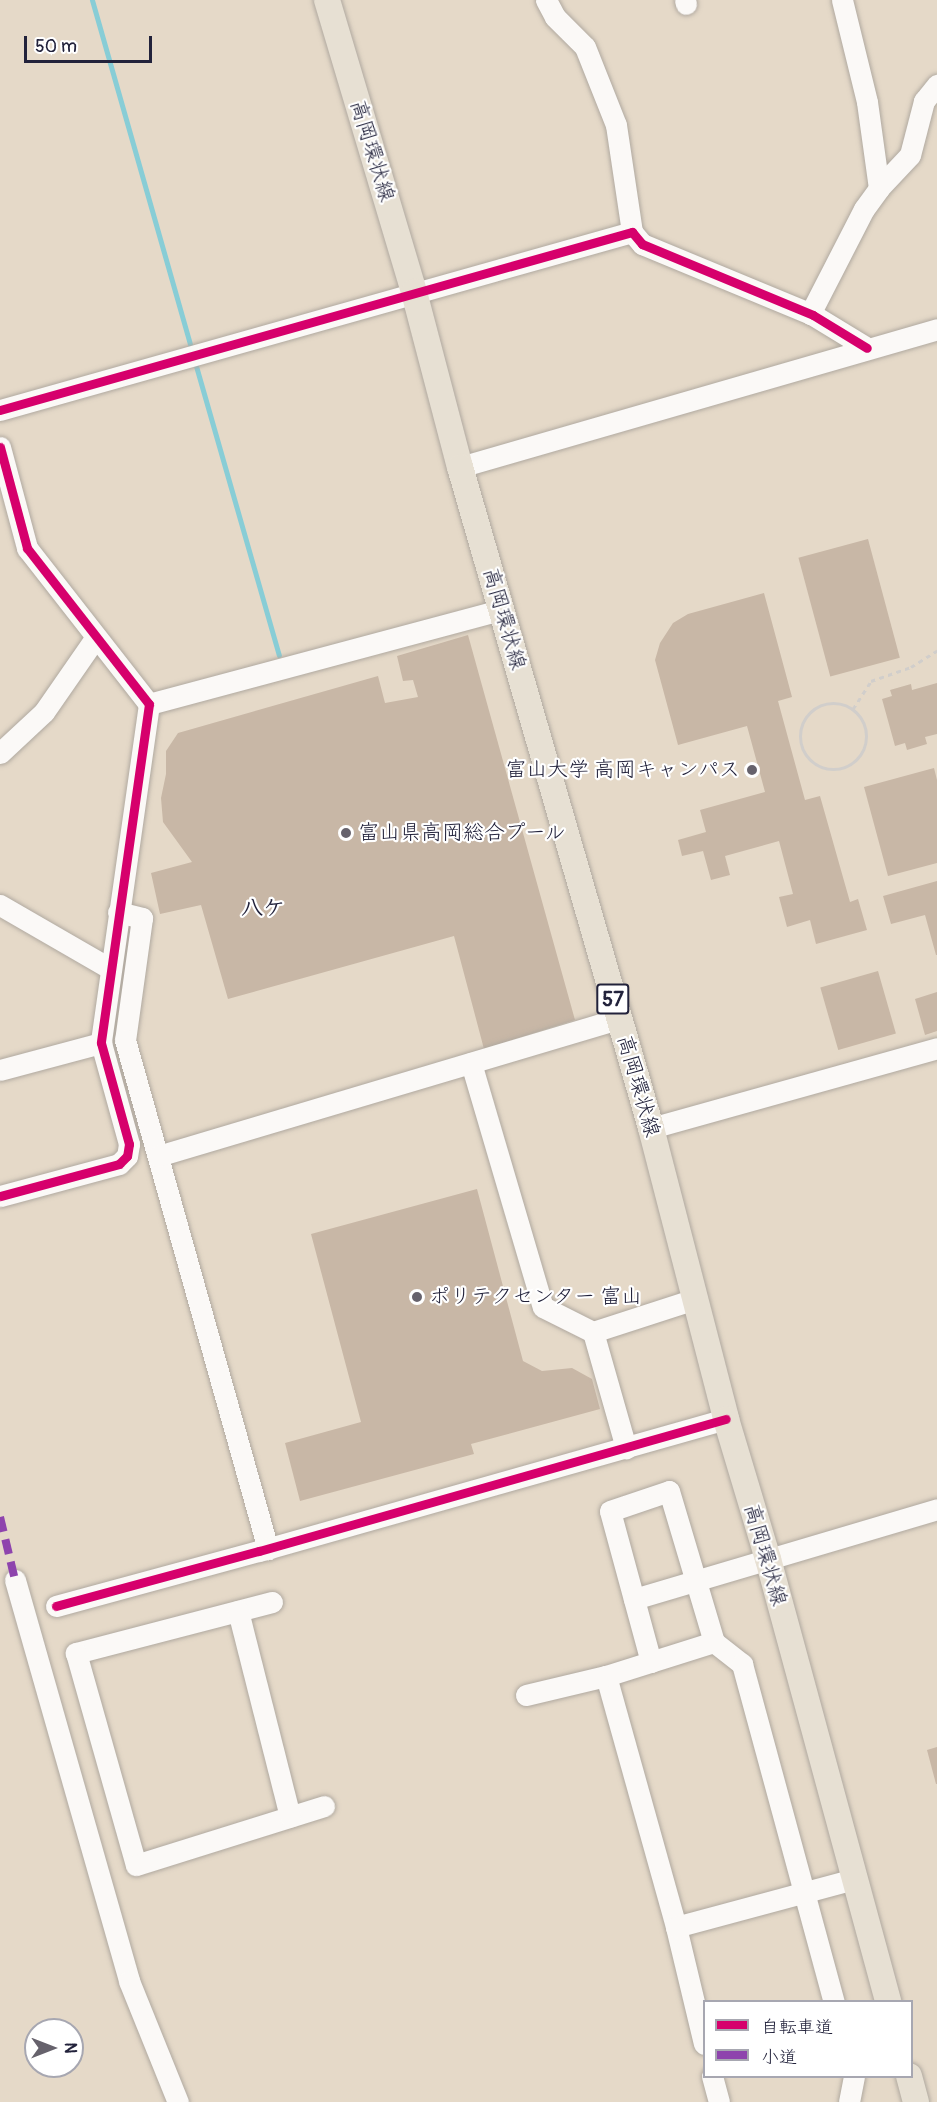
<!DOCTYPE html>
<meta charset="utf-8">
<style>
body{margin:0}
#map{position:relative;width:937px;height:2102px;overflow:hidden;background:#e5d9c8;font-family:Pangolin,"Klee One",sans-serif}
div>[style]{position:absolute}
[style*='--x']{left:calc(var(--x)*1px);top:calc(var(--y)*1px);width:calc(var(--w)*1px);rotate:calc(var(--a)*1deg)}
.stream>*{height:5px;margin:-2.5px;padding:0 2.5px;transform-origin:2.5px;border-radius:2.5px;background:#88cdd6}
.building>*{inset:0;background:#c8b7a6;transform-origin:0 0}
.path>*{height:3px;margin-top:-1.5px;transform-origin:0;background:repeating-linear-gradient(90deg,#d1cecb 0 4.5px,transparent 0 9px)}
.path>.ring{margin:-1.5px;padding:0;box-sizing:content-box;background:none;border:3px solid #d1cecb;border-radius:50%}
.roads{filter:drop-shadow(0 0 2px #b0a9a0) drop-shadow(0 0 2px #b0a9a0)}
.minor>*{height:21px;margin:-10.5px;padding:0 10.5px;transform-origin:10.5px;border-radius:10.5px;background:#fbf9f7}
.major>*{height:26px;margin:-13px;padding:0 13px;transform-origin:13px;border-radius:13px;background:#e7e0d3}
.quiet>*{height:8px;margin-top:-4px;transform-origin:0;background:repeating-linear-gradient(90deg,#8e44ad 0 15px,transparent 0 23px)}
.cycleway>*{height:9px;margin:-4.5px;padding:0 4.5px;transform-origin:4.5px;border-radius:4.5px;background:#d6006c}
.dots>*{width:16px;height:16px;translate:-50% -50%;box-sizing:border-box;border:3px solid #fff;border-radius:50%}
span{translate:-50% -50%;white-space:nowrap;text-align:center;line-height:1.15;-webkit-text-stroke:4.5px #fff;paint-order:stroke}
.shield-label span{padding:2px 4px;background:#fff;border:2px solid;border-radius:4px;-webkit-text-stroke-width:0}
.shield-label{font-size:20px;color:#22223b;font-weight:700}
.street-label{font-size:21px;color:#22223b}
.poi-label{font-size:21px;color:#22223b}
.right{translate:-100% -50%;text-align:right}
.left{translate:0 -50%;text-align:left}
.neighbourhood-label{font-size:22px;color:#22223b;font-weight:700}
.legend{position:absolute;left:703px;top:2000px;width:210px;height:78px;box-sizing:border-box;background:#fff;border:2px solid #a7a7b1;margin:0;padding:8px 10px;list-style:none;font-size:18px;color:#22223b}
.legend li{display:flex;align-items:center;gap:12px;height:30px}
.legend b{width:30px;border:2px solid #a7a7b1}
.north{position:absolute;left:24px;top:2018px;width:60px;height:60px;box-sizing:border-box;background:#fff;border:2px solid #a7a7b1;border-radius:50%;rotate:90deg;font-size:16px;font-weight:700;line-height:24px;text-align:center;color:#22223b}
.north::after{content:'';display:block;margin:auto;width:21px;height:27px;background:#66626c;clip-path:polygon(50% 0,100% 100%,50% 72%,0 100%)}
.scale{position:absolute;left:24px;top:36px;width:128px;height:27px;box-sizing:border-box;border:3px solid #22223b;border-top:0;padding-left:8px;font-size:18px;line-height:21px;white-space:nowrap;color:#22223b;-webkit-text-stroke:4px #fff;paint-order:stroke}
</style>
<div id="map">
<div class="stream">
<i style="--x:92;--y:0;--w:364;--a:74.1"></i>
<i style="--x:194;--y:359;--w:308;--a:74"></i>
</div>
<div class="building">
<i style="left:868px;top:539px;width:123px;height:72px;rotate:75deg"></i>
<i style="clip-path:polygon(764px 593px,792px 697px,778px 701px,805px 800px,820px 796px,850px 902px,858px 899px,867px 930px,816px 944px,810px 920px,787px 927px,779px 897px,793px 894px,779px 841px,725px 856px,730px 875px,711px 880px,703px 851px,682px 856px,678px 840px,706px 832px,700px 810px,765px 792px,747px 726px,678px 745px,655px 660px,660px 643px,673px 623px,688px 614px)"></i>
<i style="clip-path:polygon(468px 635px,575px 1020px,484px 1049px,454px 936px,228px 999px,201px 905px,160px 914px,151px 873px,192px 862px,163px 822px,161px 798px,166px 774px,166px 751px,178px 733px,378px 676px,385px 703px,418px 697px,413px 680px,403px 681px,397px 656px)"></i>
<i style="clip-path:polygon(937px 683px,937px 734px,925px 737px,927px 744px,907px 750px,905px 743px,895px 746px,882px 699px,892px 696px,890px 690px,911px 684px,912px 690px)"></i>
<i style="clip-path:polygon(934px 768px,937px 780px,937px 863px,888px 876px,864px 787px)"></i>
<i style="clip-path:polygon(937px 881px,937px 955px,936px 955px,925px 915px,891px 924px,883px 896px)"></i>
<i style="left:878px;top:971px;width:65px;height:60px;rotate:74deg"></i>
<i style="clip-path:polygon(937px 992px,937px 1031px,925px 1035px,915px 999px)"></i>
<i style="clip-path:polygon(477px 1189px,523px 1361px,542px 1371px,572px 1368px,592px 1379px,600px 1409px,471px 1444px,474px 1454px,300px 1501px,285px 1443px,361px 1422px,311px 1234px)"></i>
<i style="clip-path:polygon(937px 1747px,937px 1784px,936px 1784px,927px 1750px)"></i>
</div>
<div class="path">
<i class="ring" style="left:800px;top:703px;width:63px;height:63px"></i>
<i style="--x:853;--y:709;--w:33;--a:-57"></i>
<i style="--x:871;--y:681;--w:42;--a:-19.3"></i>
<i style="--x:911;--y:667;--w:31;--a:-32"></i>
</div>
<div class="roads">
<div class="minor">
<i style="--x:546;--y:0;--w:19;--a:62"></i>
<i style="--x:555;--y:17;--w:42;--a:45"></i>
<i style="--x:585;--y:47;--w:84;--a:68.3"></i>
<i style="--x:616;--y:125;--w:108;--a:81.5"></i>
<i style="--x:685;--y:0;--w:4;--a:76"></i>
<i style="--x:842;--y:0;--w:105;--a:76.2"></i>
<i style="--x:867;--y:102;--w:87;--a:82.1"></i>
<i style="--x:810;--y:314;--w:118;--a:-62.8"></i>
<i style="--x:864;--y:209;--w:26;--a:-54"></i>
<i style="--x:879;--y:188;--w:45;--a:-46.8"></i>
<i style="--x:910;--y:155;--w:56;--a:-75.5"></i>
<i style="--x:924;--y:101;--w:21;--a:-51"></i>
<i style="--x:0;--y:410;--w:657;--a:-15.73"></i>
<i style="--x:632;--y:232;--w:16;--a:50"></i>
<i style="--x:642;--y:244;--w:185;--a:22.5"></i>
<i style="--x:813;--y:315;--w:63;--a:31.4"></i>
<i style="--x:0;--y:447;--w:105;--a:75"></i>
<i style="--x:27;--y:548;--w:198;--a:52"></i>
<i style="--x:149;--y:704;--w:342;--a:98.1"></i>
<i style="--x:101;--y:1043;--w:105;--a:74.5"></i>
<i style="--x:129;--y:1144;--w:12;--a:99"></i>
<i style="--x:127;--y:1156;--w:11;--a:135"></i>
<i style="--x:119;--y:1164;--w:123;--a:164.9"></i>
<i style="--x:460;--y:467;--w:497;--a:-16.1"></i>
<i style="--x:149;--y:704;--w:364;--a:-15"></i>
<i style="--x:0;--y:753;--w:60;--a:-43"></i>
<i style="--x:44;--y:712;--w:91;--a:-55.3"></i>
<i style="--x:0;--y:905;--w:128;--a:30"></i>
<i style="--x:118;--y:912;--w:25;--a:14"></i>
<i style="--x:142;--y:918;--w:123;--a:97.9"></i>
<i style="--x:125;--y:1040;--w:529;--a:74.31"></i>
<i style="--x:471;--y:1063;--w:254;--a:73.6"></i>
<i style="--x:543;--y:1307;--w:56;--a:26.6"></i>
<i style="--x:593;--y:1332;--w:121;--a:74.1"></i>
<i style="--x:0;--y:1070;--w:105;--a:-15"></i>
<i style="--x:651;--y:1128;--w:297;--a:-15.6"></i>
<i style="--x:158;--y:1156;--w:481;--a:-16.6"></i>
<i style="--x:593;--y:1332;--w:107;--a:-17.9"></i>
<i style="--x:15;--y:1580;--w:417;--a:74.1"></i>
<i style="--x:129;--y:1981;--w:131;--a:68"></i>
<i style="--x:634;--y:1599;--w:316;--a:-16.5"></i>
<i style="--x:272;--y:1602;--w:203;--a:165.4"></i>
<i style="--x:76;--y:1653;--w:220;--a:74.2"></i>
<i style="--x:136;--y:1865;--w:197;--a:-17.4"></i>
<i style="--x:56;--y:1606;--w:210;--a:-15.2"></i>
<i style="--x:259;--y:1551;--w:485;--a:-15.8"></i>
<i style="--x:238;--y:1611;--w:212;--a:75.8"></i>
<i style="--x:651;--y:1662;--w:156;--a:-105.2"></i>
<i style="--x:610;--y:1511;--w:62;--a:-18.7"></i>
<i style="--x:669;--y:1491;--w:158;--a:73.4"></i>
<i style="--x:714;--y:1642;--w:36;--a:38"></i>
<i style="--x:742;--y:1664;--w:350;--a:74.8"></i>
<i style="--x:606;--y:1676;--w:261;--a:74.4"></i>
<i style="--x:676;--y:1927;--w:120;--a:76.5"></i>
<i style="--x:526;--y:1695;--w:82;--a:-13.4"></i>
<i style="--x:606;--y:1676;--w:113;--a:-17.5"></i>
<i style="--x:676;--y:1927;--w:184;--a:-15.1"></i>
<i style="--x:712;--y:2076;--w:27;--a:75"></i>
<i style="--x:849;--y:2102;--w:26;--a:-79"></i>
</div>
<div class="major">
<i style="--x:327;--y:0;--w:305;--a:73.4"></i>
<i style="--x:414;--y:292;--w:181;--a:75.3"></i>
<i style="--x:460;--y:467;--w:688;--a:73.88"></i>
<i style="--x:651;--y:1128;--w:301;--a:75.5"></i>
<i style="--x:726;--y:1419;--w:146;--a:73.3"></i>
<i style="--x:768;--y:1559;--w:459;--a:74.8"></i>
<i style="--x:909;--y:2076;--w:27;--a:75"></i>
</div>
</div>
<div class="quiet">
<i style="--x:0;--y:1517;--w:65;--a:76.6"></i>
</div>
<div class="cycleway">
<i style="--x:0;--y:410;--w:657;--a:-15.73"></i>
<i style="--x:632;--y:232;--w:16;--a:50"></i>
<i style="--x:642;--y:244;--w:185;--a:22.5"></i>
<i style="--x:813;--y:315;--w:63;--a:31.4"></i>
<i style="--x:0;--y:447;--w:105;--a:75"></i>
<i style="--x:27;--y:548;--w:198;--a:52"></i>
<i style="--x:149;--y:704;--w:342;--a:98.1"></i>
<i style="--x:101;--y:1043;--w:105;--a:74.5"></i>
<i style="--x:129;--y:1144;--w:12;--a:99"></i>
<i style="--x:127;--y:1156;--w:11;--a:135"></i>
<i style="--x:119;--y:1164;--w:123;--a:164.9"></i>
<i style="--x:56;--y:1606;--w:210;--a:-15.2"></i>
<i style="--x:259;--y:1551;--w:485;--a:-15.8"></i>
</div>
<div class="dots">
<i style="left:752px;top:770px;background:#66626c"></i>
<i style="left:346px;top:833px;background:#66626c"></i>
<i style="left:417px;top:1297px;background:#66626c"></i>
</div>
<div class="shield-label">
<span style="left:613px;top:999px">57</span>
</div>
<div class="street-label">
<span style="left:372px;top:151px;rotate:73deg">高岡環状線</span>
<span style="left:504px;top:619px;rotate:74deg">高岡環状線</span>
<span style="left:638px;top:1086px;rotate:74deg">高岡環状線</span>
<span style="left:765px;top:1555px;rotate:74deg">高岡環状線</span>
</div>
<div class="poi-label">
<span class="right" style="left:740px;top:770px">富山大学 高岡キャンパス</span>
<span class="left" style="left:358px;top:833px">富山県高岡総合プール</span>
<span class="left" style="left:429px;top:1297px">ポリテクセンター 富山</span>
</div>
<div class="neighbourhood-label">
<span style="left:263px;top:909px">八ケ</span>
</div>
<ul class="legend">
<li><b style="height:8px;background:#d6006c"></b>自転車道</li>
<li><b style="height:8px;background:#8e44ad"></b>小道</li>
</ul>
<div class="north">N</div>
<div class="scale">50 m</div>
</div>
